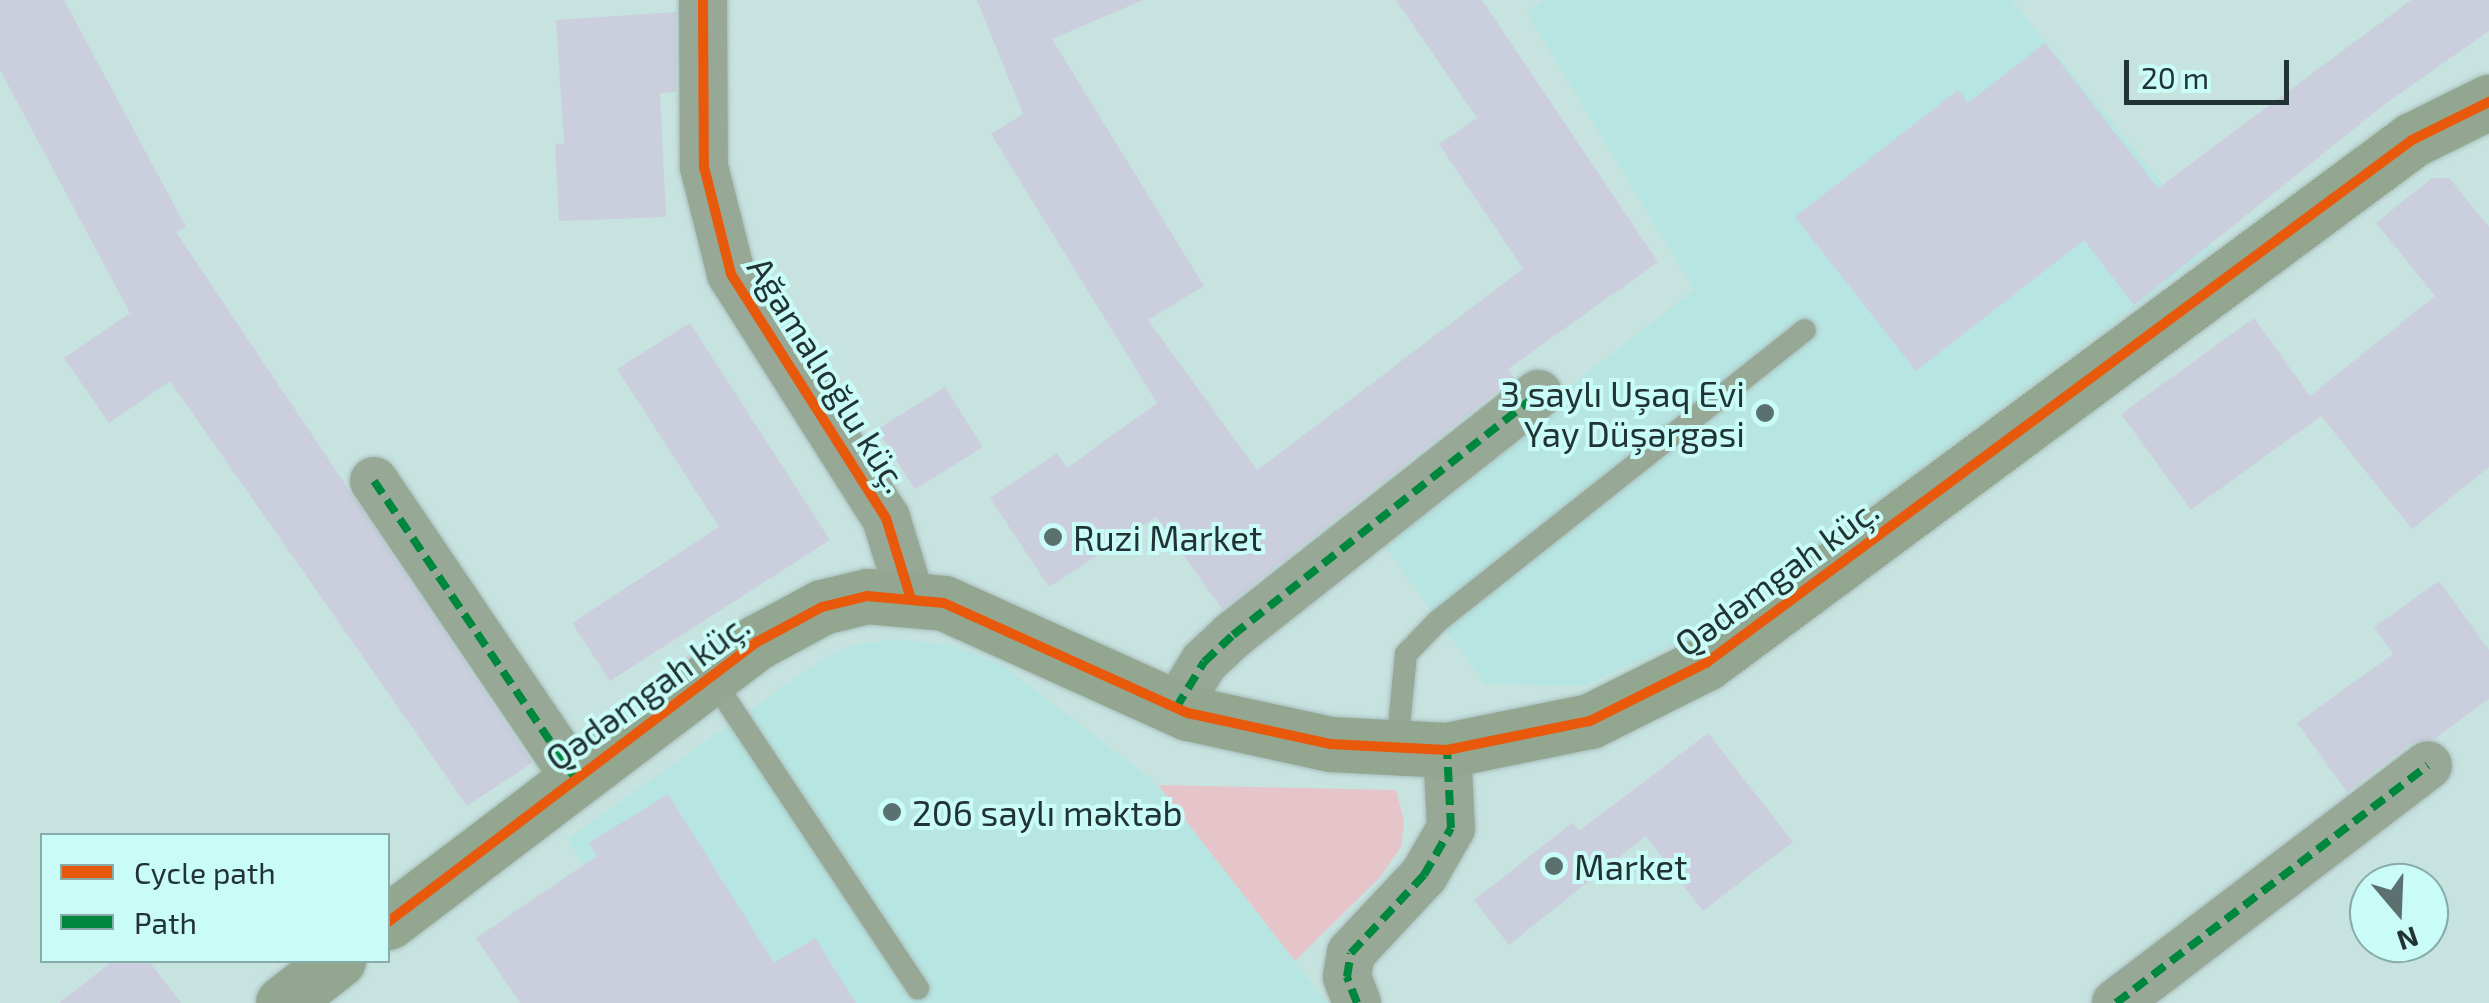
<!DOCTYPE html>
<meta charset="utf-8">
<style>
body{margin:0}
#map{position:relative;width:2489px;height:1003px;overflow:hidden;background:#c7e3e0;font-family:"Exo 2",sans-serif}
div>[style]{position:absolute}
[style*='--x']{left:calc(var(--x)*1px);top:calc(var(--y)*1px);width:calc(var(--w)*1px);rotate:calc(var(--a)*1deg)}
.built>*{inset:0;background:#b7e5e1}
.green>*{inset:0;background:#e5c5c9}
.building>*{inset:0;background:#cbcedd;transform-origin:0 0}
.roads{filter:drop-shadow(0 0 2px #a8bebc) drop-shadow(0 0 2px #a8bebc)}
.lane>*{height:22px;margin:-11px;padding:0 11px;transform-origin:11px;border-radius:11px;background:#98a897}
.street>*{height:48px;margin:-24px;padding:0 24px;transform-origin:24px;border-radius:24px;background:#98a897}
.secondary>*{height:55px;margin:-27.5px;padding:0 27.5px;transform-origin:27.5px;border-radius:27.5px;background:#92a690}
.quiet>*{height:8px;margin-top:-4px;transform-origin:0;background:repeating-linear-gradient(90deg,#00873e 0 15px,transparent 0 23px)}
.cycleway>*{height:10px;margin:-5px;padding:0 5px;transform-origin:5px;border-radius:5px;background:#e8590c}
.dots>*{width:28px;height:28px;translate:-50% -50%;box-sizing:border-box;border:5px solid #c9fbf7;border-radius:50%}
span{translate:-50% -50%;white-space:nowrap;text-align:center;line-height:1.15;-webkit-text-stroke:8px #c9fbf7;paint-order:stroke}
.street-label{font-size:35px;color:#213433}
.poi-label{font-size:35px;color:#213433}
.right{translate:-100% -50%;text-align:right}
.left{translate:0 -50%;text-align:left}
.legend{position:absolute;left:40px;top:833px;width:350px;height:130px;box-sizing:border-box;background:#c9fbf7;border:2px solid #86aba9;margin:0;padding:12px 18px;list-style:none;font-size:30px;color:#213433}
.legend li{display:flex;align-items:center;gap:20px;height:50px}
.legend b{width:50px;border:2px solid #86aba9}
.north{position:absolute;left:2349px;top:863px;width:100px;height:100px;box-sizing:border-box;background:#c9fbf7;border:2px solid #86aba9;border-radius:50%;rotate:161deg;font-size:28px;font-weight:700;line-height:40px;text-align:center;color:#213433}
.north::after{content:'';display:block;margin:auto;width:35px;height:45px;background:#5b7170;clip-path:polygon(50% 0,100% 100%,50% 72%,0 100%)}
.scale{position:absolute;left:2124px;top:60px;width:165px;height:45px;box-sizing:border-box;border:5px solid #213433;border-top:0;padding-left:12px;font-size:30px;line-height:35px;white-space:nowrap;color:#213433;-webkit-text-stroke:8px #c9fbf7;paint-order:stroke}
</style>
<div id="map">
<div class="built">
<i style="clip-path:polygon(1543px 0,2011px 0,2215px 247px,1704px 631px,1584px 686px,1485px 684px,1377px 536px,1694px 290px,1527px 13px)"></i>
<i style="clip-path:polygon(897px 639px,952px 645px,1003px 665px,1158px 785px,1327px 1003px,673px 1003px,567px 839px,823px 659px,853px 645px)"></i>
</div>
<div class="green">
<i style="clip-path:polygon(1158px 785px,1396px 790px,1404px 822px,1401px 847px,1380px 877px,1295px 961px)"></i>
</div>
<div class="building">
<i style="clip-path:polygon(0 0,64px 0,186px 227px,176px 232px,532px 763px,467px 806px,170px 381px,109px 423px,64px 358px,130px 313px,0 70px)"></i>
<i style="clip-path:polygon(977px 0,1143px 0,1052px 39px,1204px 286px,1148px 320px,1257px 470px,1523px 269px,1439px 144px,1477px 118px,1396px 0,1482px 0,1658px 262px,1508px 369px,1514px 378px,1222px 609px,1156px 517px,1049px 587px,990px 498px,1057px 453px,1067px 468px,1157px 403px,991px 134px,1023px 114px)"></i>
<i style="clip-path:polygon(2411px 0,2489px 0,2489px 31px,2385px 104px,2134px 305px,2084px 240px,1916px 371px,1795px 217px,1958px 90px,1968px 103px,2045px 43px,2158px 188px)"></i>
<i style="clip-path:polygon(676px 12px,676px 92px,660px 93px,666px 217px,559px 221px,555px 144px,564px 143px,556px 20px)"></i>
<i style="clip-path:polygon(2432px 178px,2449px 178px,2489px 227px,2489px 467px,2412px 529px,2321px 416px,2191px 510px,2121px 414px,2254px 318px,2310px 396px,2435px 296px,2376px 223px)"></i>
<i style="clip-path:polygon(690px 323px,830px 540px,610px 681px,572px 623px,719px 527px,617px 369px)"></i>
<i style="left:945px;top:387px;width:71px;height:80px;rotate:58deg"></i>
<i style="clip-path:polygon(2439px 581px,2489px 650px,2489px 699px,2434px 739px,2411px 743px,2347px 792px,2297px 723px,2393px 654px,2374px 627px)"></i>
<i style="clip-path:polygon(1708px 733px,1793px 842px,1703px 911px,1646px 836px,1509px 945px,1474px 900px,1572px 823px,1579px 831px)"></i>
<i style="clip-path:polygon(668px 794px,774px 963px,815px 938px,856px 1003px,520px 1003px,476px 938px,597px 856px,589px 843px)"></i>
<i style="clip-path:polygon(114px 960px,148px 960px,181px 1003px,59px 1003px)"></i>
</div>
<div class="roads">
<div class="lane">
<i style="--x:711;--y:677;--w:374;--a:56.4"></i>
<i style="--x:1397;--y:747;--w:93;--a:-84.5"></i>
<i style="--x:1406;--y:654;--w:46;--a:-45.9"></i>
<i style="--x:1438;--y:621;--w:468;--a:-38.4"></i>
</div>
<div class="street">
<i style="--x:703;--y:0;--w:167;--a:89.7"></i>
<i style="--x:704;--y:167;--w:110;--a:75.8"></i>
<i style="--x:731;--y:274;--w:289;--a:57.6"></i>
<i style="--x:886;--y:518;--w:82;--a:72.9"></i>
<i style="--x:374;--y:481;--w:359;--a:55.9"></i>
<i style="--x:1176;--y:708;--w:54;--a:-58.7"></i>
<i style="--x:1204;--y:662;--w:40;--a:-43"></i>
<i style="--x:1233;--y:635;--w:389;--a:-38.3"></i>
<i style="--x:1357;--y:1003;--w:28;--a:-111"></i>
<i style="--x:1347;--y:977;--w:24;--a:-81"></i>
<i style="--x:1351;--y:953;--w:107;--a:-46.9"></i>
<i style="--x:1424;--y:875;--w:54;--a:-60.1"></i>
<i style="--x:1451;--y:828;--w:78;--a:-92.9"></i>
<i style="--x:2116;--y:1003;--w:392;--a:-37.3"></i>
</div>
<div class="secondary">
<i style="--x:388;--y:922;--w:463;--a:-37.2"></i>
<i style="--x:757;--y:642;--w:74;--a:-28.3"></i>
<i style="--x:822;--y:607;--w:46;--a:-13.7"></i>
<i style="--x:867;--y:596;--w:77;--a:5.2"></i>
<i style="--x:944;--y:603;--w:268;--a:24.3"></i>
<i style="--x:1188;--y:713;--w:145;--a:12.3"></i>
<i style="--x:1330;--y:744;--w:117;--a:2.9"></i>
<i style="--x:1447;--y:750;--w:146;--a:-11.5"></i>
<i style="--x:1590;--y:721;--w:130;--a:-26.6"></i>
<i style="--x:1706;--y:663;--w:879;--a:-36.53"></i>
<i style="--x:2412;--y:140;--w:86;--a:-26.3"></i>
<i style="--x:283;--y:1003;--w:70;--a:-38"></i>
</div>
</div>
<div class="quiet">
<i style="--x:374;--y:481;--w:359;--a:55.9"></i>
<i style="--x:1176;--y:708;--w:54;--a:-58.7"></i>
<i style="--x:1204;--y:662;--w:40;--a:-43"></i>
<i style="--x:1233;--y:635;--w:389;--a:-38.3"></i>
<i style="--x:1357;--y:1003;--w:28;--a:-111"></i>
<i style="--x:1347;--y:977;--w:24;--a:-81"></i>
<i style="--x:1351;--y:953;--w:107;--a:-46.9"></i>
<i style="--x:1424;--y:875;--w:54;--a:-60.1"></i>
<i style="--x:1451;--y:828;--w:78;--a:-92.9"></i>
<i style="--x:2116;--y:1003;--w:392;--a:-37.3"></i>
</div>
<div class="cycleway">
<i style="--x:703;--y:0;--w:167;--a:89.7"></i>
<i style="--x:704;--y:167;--w:110;--a:75.8"></i>
<i style="--x:731;--y:274;--w:289;--a:57.6"></i>
<i style="--x:886;--y:518;--w:82;--a:72.9"></i>
<i style="--x:388;--y:922;--w:463;--a:-37.2"></i>
<i style="--x:757;--y:642;--w:74;--a:-28.3"></i>
<i style="--x:822;--y:607;--w:46;--a:-13.7"></i>
<i style="--x:867;--y:596;--w:77;--a:5.2"></i>
<i style="--x:944;--y:603;--w:268;--a:24.3"></i>
<i style="--x:1188;--y:713;--w:145;--a:12.3"></i>
<i style="--x:1330;--y:744;--w:117;--a:2.9"></i>
<i style="--x:1447;--y:750;--w:146;--a:-11.5"></i>
<i style="--x:1590;--y:721;--w:130;--a:-26.6"></i>
<i style="--x:1706;--y:663;--w:879;--a:-36.53"></i>
<i style="--x:2412;--y:140;--w:86;--a:-26.3"></i>
</div>
<div class="dots">
<i style="left:1765px;top:413px;background:#5b7170"></i>
<i style="left:1053px;top:537px;background:#5b7170"></i>
<i style="left:892px;top:812px;background:#5b7170"></i>
<i style="left:1554px;top:866px;background:#5b7170"></i>
</div>
<div class="street-label">
<span style="left:829px;top:374px;rotate:58deg">Ağamalıoğlu küç.</span>
<span style="left:1776px;top:576px;rotate:-36deg">Qədəmgah küç.</span>
<span style="left:647px;top:691px;rotate:-36deg">Qədəmgah küç.</span>
</div>
<div class="poi-label">
<span class="right" style="left:1745px;top:413px">3 saylı Uşaq Evi<br>Yay Düşərgəsi</span>
<span class="left" style="left:1073px;top:537px">Ruzi Market</span>
<span class="left" style="left:912px;top:812px">206 saylı məktəb</span>
<span class="left" style="left:1574px;top:866px">Market</span>
</div>
<ul class="legend">
<li><b style="height:12px;background:#e8590c"></b>Cycle path</li>
<li><b style="height:12px;background:#00873e"></b>Path</li>
</ul>
<div class="north">N</div>
<div class="scale">20 m</div>
</div>
